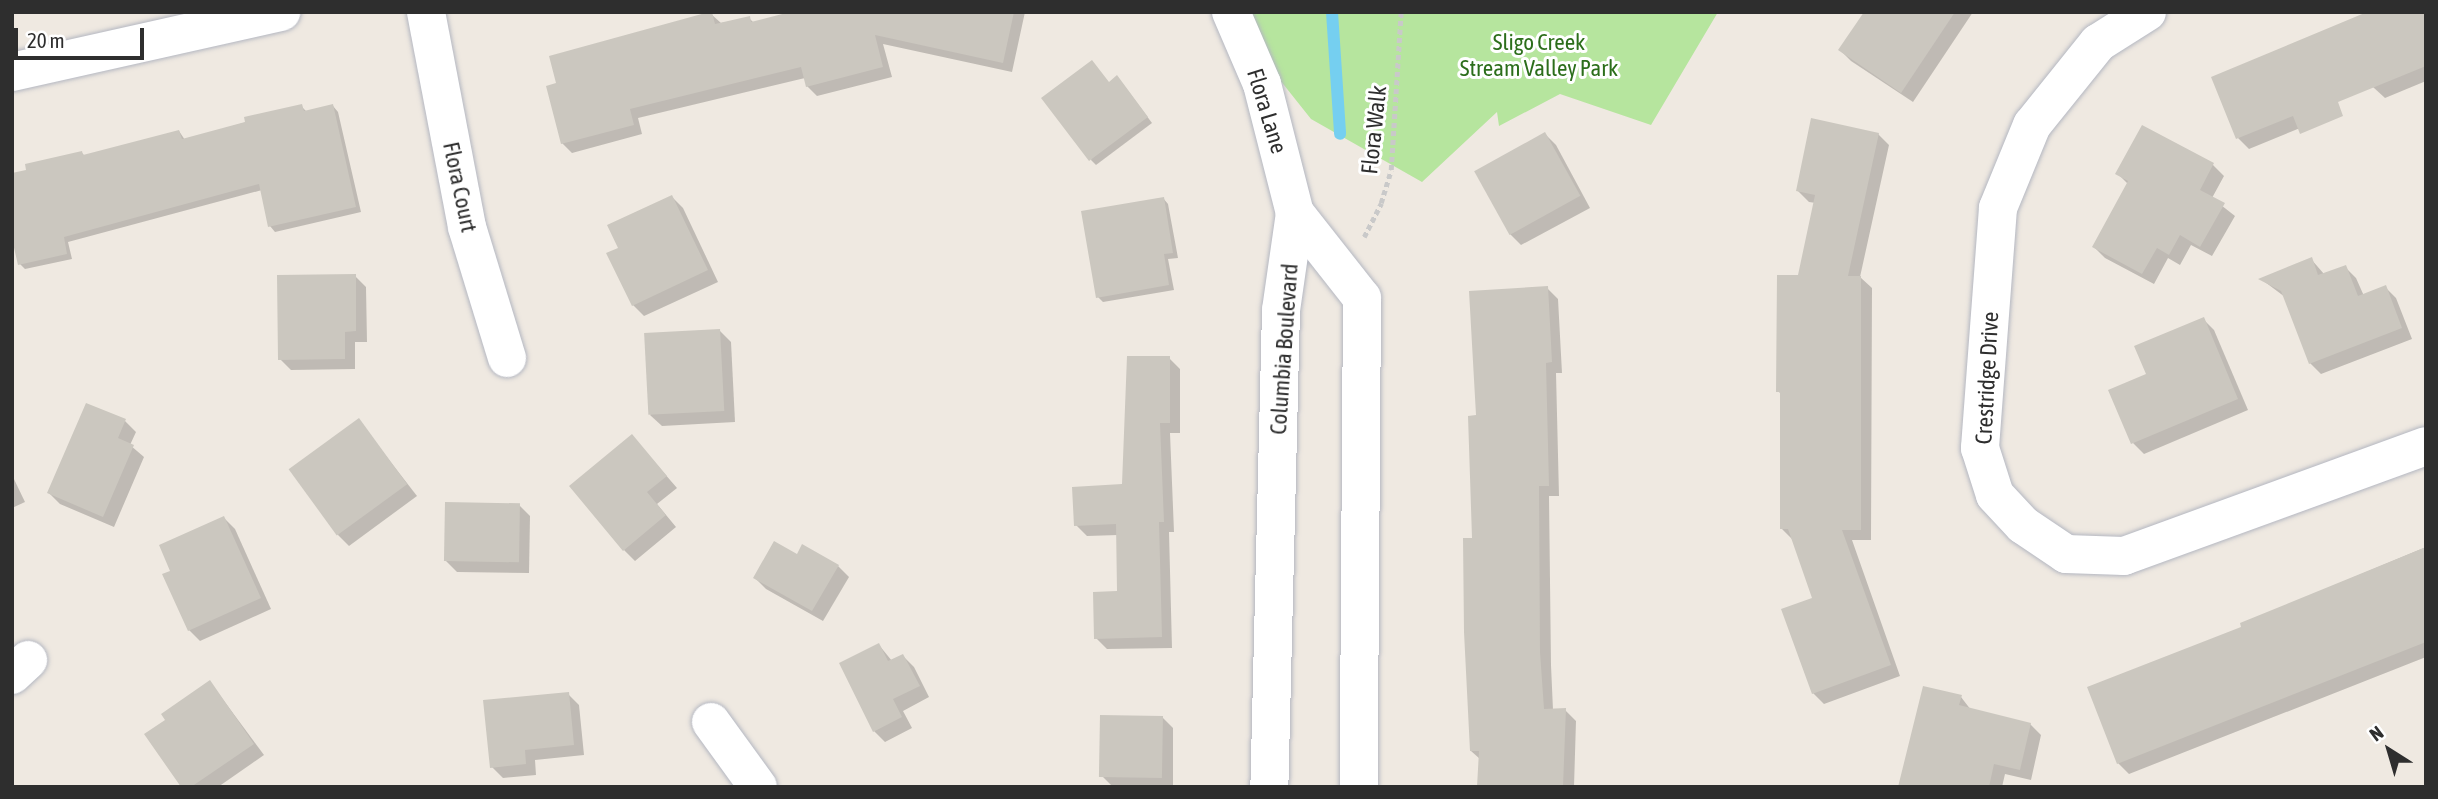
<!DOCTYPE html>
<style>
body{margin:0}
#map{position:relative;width:2438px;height:799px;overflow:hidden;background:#efe9e1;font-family:"Asap Condensed",sans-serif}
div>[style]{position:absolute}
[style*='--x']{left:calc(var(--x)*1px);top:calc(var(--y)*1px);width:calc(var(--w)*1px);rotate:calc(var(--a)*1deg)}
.green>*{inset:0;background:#b6e59e}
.shadow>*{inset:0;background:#0003}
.stream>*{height:12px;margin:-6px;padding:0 6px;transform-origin:6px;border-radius:6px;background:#75cff0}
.building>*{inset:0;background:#cbc7bf;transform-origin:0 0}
.path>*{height:4.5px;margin-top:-2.25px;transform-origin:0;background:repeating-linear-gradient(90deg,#c9c9c9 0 5px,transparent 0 8.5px)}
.roads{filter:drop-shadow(0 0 2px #b4b7c1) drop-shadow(0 0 2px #b4b7c1)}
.minor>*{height:38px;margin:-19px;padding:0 19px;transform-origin:19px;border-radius:19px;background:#fff}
span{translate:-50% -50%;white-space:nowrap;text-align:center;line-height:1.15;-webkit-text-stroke:6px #fff;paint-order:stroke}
.park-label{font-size:23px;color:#2c6e1b}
.street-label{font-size:23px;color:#2e2e2e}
.frame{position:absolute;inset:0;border:14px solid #2e2e2e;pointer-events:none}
.north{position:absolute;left:2354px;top:715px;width:70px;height:70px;-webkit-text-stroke:5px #fff;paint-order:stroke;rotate:323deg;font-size:19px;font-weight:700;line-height:28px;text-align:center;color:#2e2e2e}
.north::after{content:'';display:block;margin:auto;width:24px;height:32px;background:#2e2e2e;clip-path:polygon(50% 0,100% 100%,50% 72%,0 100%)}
.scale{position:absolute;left:14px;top:28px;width:130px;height:32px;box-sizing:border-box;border:4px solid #2e2e2e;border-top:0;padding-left:9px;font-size:21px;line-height:24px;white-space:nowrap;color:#2e2e2e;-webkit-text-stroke:5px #fff;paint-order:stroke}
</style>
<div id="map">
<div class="green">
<i style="clip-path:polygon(1226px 12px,1718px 12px,1651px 125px,1560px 94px,1499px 126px,1497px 112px,1422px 182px,1311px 119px)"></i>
</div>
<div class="shadow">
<i style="clip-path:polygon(864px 12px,1025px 12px,1012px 72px,883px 44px,892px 77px,817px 96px,807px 86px,805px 78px,638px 118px,642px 134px,572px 153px,562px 143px,711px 14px,721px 23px,749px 18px,754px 23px)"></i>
<i style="clip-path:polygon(1866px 12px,1973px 12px,1913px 102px,1851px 61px,1840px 50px)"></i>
<i style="clip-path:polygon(2426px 12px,2426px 81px,2385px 98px,2373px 87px)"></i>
<i style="clip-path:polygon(2293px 45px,2327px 117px,2249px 149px,2238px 138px)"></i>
<i style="clip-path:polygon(1109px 83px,1122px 83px,1152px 123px,1096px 165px,1091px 160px)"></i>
<i style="clip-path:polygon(301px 106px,307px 112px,333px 106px,338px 112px,361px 212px,275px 232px,270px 226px,262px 190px,68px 242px,72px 259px,25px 269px,20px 264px,82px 153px,85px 156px,179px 131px,185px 140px)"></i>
<i style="clip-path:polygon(2142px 127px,2213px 165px,2224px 176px,2212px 198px,2235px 216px,2212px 256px,2191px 245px,2180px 265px,2168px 258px,2154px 284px,2105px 258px,2094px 247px,2128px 184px,2117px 173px)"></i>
<i style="clip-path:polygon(1545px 134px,1556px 145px,1590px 208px,1521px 245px,1510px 234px)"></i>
<i style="clip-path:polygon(1878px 134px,1889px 145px,1860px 277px,1872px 288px,1871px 540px,1852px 540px,1900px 676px,1824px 704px,1813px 693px,1814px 599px,1793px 540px,1782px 529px,1782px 395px,1778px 391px,1816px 203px,1809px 202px,1798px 191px)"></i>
<i style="clip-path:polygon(672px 197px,683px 208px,718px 282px,644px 316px,633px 305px,621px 249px)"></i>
<i style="clip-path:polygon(1163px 198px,1168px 204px,1178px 258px,1168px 259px,1174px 290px,1103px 302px,1098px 297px)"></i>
<i style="clip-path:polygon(2311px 259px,2324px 274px,2345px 267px,2356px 278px,2364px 296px,2385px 287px,2396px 298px,2412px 339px,2321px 374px,2310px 363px,2285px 297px,2261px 279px)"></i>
<i style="clip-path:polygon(355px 276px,366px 287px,367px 342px,355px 342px,355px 369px,291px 370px,280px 359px)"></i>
<i style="clip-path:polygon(1547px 288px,1558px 299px,1562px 373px,1556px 373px,1559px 496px,1549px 496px,1551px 665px,1553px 710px,1565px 710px,1576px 721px,1574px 787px,1479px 787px,1480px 759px,1471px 751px,1478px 417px)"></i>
<i style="clip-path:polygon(2203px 319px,2214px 330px,2248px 410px,2144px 454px,2133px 443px,2148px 375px)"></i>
<i style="clip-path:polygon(720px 331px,731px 342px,735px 422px,662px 426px,650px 415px)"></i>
<i style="clip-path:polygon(1169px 358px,1180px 369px,1180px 433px,1170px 433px,1174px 532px,1169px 532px,1172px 648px,1107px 649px,1096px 638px,1119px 593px,1118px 535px,1087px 536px,1076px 525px,1124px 486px)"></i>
<i style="clip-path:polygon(87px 405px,125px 421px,136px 432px,130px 445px,144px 457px,114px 527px,60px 504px,49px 493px)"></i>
<i style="clip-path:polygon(358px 420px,417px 496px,349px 546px,338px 535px)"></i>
<i style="clip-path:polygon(632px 436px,677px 488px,657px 504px,676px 527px,635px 561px,624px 550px)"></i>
<i style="clip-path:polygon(12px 475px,25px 502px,12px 508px)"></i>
<i style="clip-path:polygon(519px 505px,530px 516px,529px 573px,457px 572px,446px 561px)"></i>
<i style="clip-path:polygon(224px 518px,235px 529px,271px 609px,200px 641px,189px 630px,172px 571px)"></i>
<i style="clip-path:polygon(2426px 547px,2426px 657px,2129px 774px,2118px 763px,2243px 628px,2242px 624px)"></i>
<i style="clip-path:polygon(798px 556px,838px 566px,849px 577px,823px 621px,766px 589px,755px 578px)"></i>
<i style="clip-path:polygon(879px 645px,892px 661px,903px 656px,914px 667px,929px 697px,903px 711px,912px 728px,885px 742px,874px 731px)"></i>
<i style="clip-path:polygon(210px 682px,264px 755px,218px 787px,183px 787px,168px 720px)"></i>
<i style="clip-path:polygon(568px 694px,579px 705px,584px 755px,535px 760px,536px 775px,503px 778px,492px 767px)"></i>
<i style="clip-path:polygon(1961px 697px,1971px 710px,2030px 724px,2041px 735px,2031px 780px,2005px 774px,2002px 787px,1900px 787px)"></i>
<i style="clip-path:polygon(1162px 717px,1173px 728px,1173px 787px,1113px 787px,1102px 776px)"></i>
</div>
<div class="stream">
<i style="--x:1332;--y:12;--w:122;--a:86.2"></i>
</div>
<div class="building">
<i style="clip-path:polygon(709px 12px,712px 12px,715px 24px,750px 16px,751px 22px,790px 12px,1014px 12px,1003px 63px,875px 35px,883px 67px,806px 87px,801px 67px,630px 109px,634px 125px,561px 144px,546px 86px,556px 83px,549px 56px)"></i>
<i style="clip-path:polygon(1864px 12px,1955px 12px,1901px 93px,1838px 50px)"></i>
<i style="clip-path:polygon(2367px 12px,2426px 12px,2426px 66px,2338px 102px,2343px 116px,2300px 134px,2293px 116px,2236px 139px,2211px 77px)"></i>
<i style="clip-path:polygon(1092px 60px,1109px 82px,1117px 75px,1148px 117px,1089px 161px,1041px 98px)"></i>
<i style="clip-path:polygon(302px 104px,304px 111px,333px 104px,356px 207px,268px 227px,259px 184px,64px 237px,67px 254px,18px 265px,12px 239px,12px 173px,26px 170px,25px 164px,82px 151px,83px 155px,179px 130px,182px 139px,245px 122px,244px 117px)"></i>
<i style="clip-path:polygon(1811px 118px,1879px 133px,1848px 276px,1861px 276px,1861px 530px,1842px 530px,1891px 665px,1812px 694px,1781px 609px,1812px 598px,1788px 529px,1780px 529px,1780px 392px,1776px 392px,1777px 275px,1798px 275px,1815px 195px,1796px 191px)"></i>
<i style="clip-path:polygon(2142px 125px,2214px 163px,2200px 190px,2225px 203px,2200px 247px,2180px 235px,2169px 255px,2157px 248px,2142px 274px,2092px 247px,2128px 181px,2115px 174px)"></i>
<i style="left:1545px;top:132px;width:73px;height:81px;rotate:61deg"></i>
<i style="clip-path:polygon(672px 195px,708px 270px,632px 306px,606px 253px,618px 248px,607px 225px)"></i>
<i style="clip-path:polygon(1164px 197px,1173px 253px,1164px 254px,1169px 285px,1096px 298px,1081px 211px)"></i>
<i style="clip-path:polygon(2312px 257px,2318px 275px,2346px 265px,2358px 296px,2386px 285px,2402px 328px,2309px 364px,2281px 291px,2258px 279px)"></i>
<i style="clip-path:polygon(356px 274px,356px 331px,345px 332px,345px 359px,278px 360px,277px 275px)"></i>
<i style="clip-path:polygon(1548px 286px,1552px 362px,1546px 363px,1549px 486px,1539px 486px,1540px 652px,1544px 709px,1566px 708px,1563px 787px,1477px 787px,1479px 751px,1470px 751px,1464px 632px,1463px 538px,1472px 538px,1468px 416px,1476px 415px,1469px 291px)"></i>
<i style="clip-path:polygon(2204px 317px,2238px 399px,2131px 444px,2108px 390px,2146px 374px,2134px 346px)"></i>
<i style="left:720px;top:329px;width:82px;height:76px;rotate:87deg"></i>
<i style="clip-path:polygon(1127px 356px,1170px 356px,1170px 423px,1160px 423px,1164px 522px,1159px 522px,1162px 637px,1094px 639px,1093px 592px,1117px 591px,1116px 524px,1074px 526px,1072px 487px,1122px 484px)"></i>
<i style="clip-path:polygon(86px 403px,126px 419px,118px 438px,134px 445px,103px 517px,47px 493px)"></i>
<i style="left:359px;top:418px;width:82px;height:87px;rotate:54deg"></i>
<i style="clip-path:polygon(632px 434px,667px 476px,647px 492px,666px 515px,623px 551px,569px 486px)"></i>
<i style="left:445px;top:502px;width:75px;height:59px;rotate:1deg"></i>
<i style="clip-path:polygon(224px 516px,261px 598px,188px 631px,162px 574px,170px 571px,159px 545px)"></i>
<i style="clip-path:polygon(774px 541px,797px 554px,802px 544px,839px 565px,812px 611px,753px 578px)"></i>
<i style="clip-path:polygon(2426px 547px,2426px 642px,2117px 764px,2087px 687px,2241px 627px,2240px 623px)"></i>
<i style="clip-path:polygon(879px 643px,888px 661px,903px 654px,920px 686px,893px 699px,902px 717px,873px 732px,839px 663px)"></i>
<i style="clip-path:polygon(210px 680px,254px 744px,191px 787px,181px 787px,144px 734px,165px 720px,161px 714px)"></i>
<i style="clip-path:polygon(1923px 686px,1962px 695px,1959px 705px,2031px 723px,2020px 770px,1994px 764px,1989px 787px,1898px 787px)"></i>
<i style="clip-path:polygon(569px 692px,574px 745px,525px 750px,526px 764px,490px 768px,483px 700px)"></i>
<i style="left:1100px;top:715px;width:63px;height:62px;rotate:1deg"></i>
</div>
<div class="path">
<i style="--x:1364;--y:237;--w:38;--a:-63"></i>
<i style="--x:1381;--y:203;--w:34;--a:-73"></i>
<i style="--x:1391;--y:170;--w:158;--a:-86.4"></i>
</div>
<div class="roads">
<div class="minor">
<i style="--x:426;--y:12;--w:219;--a:79.2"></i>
<i style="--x:467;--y:227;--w:137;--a:73"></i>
<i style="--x:1231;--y:12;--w:78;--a:66.7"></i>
<i style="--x:1262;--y:84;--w:133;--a:75.7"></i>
<i style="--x:1295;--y:213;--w:98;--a:98.2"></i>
<i style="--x:1281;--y:310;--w:477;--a:91.4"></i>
<i style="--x:2147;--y:12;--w:58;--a:147.7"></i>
<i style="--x:2098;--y:43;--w:105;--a:128.8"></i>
<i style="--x:2032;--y:125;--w:90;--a:112.3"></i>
<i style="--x:1998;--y:208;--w:241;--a:94.3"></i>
<i style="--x:1980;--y:448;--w:49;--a:72.3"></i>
<i style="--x:1995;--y:495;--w:41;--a:47"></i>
<i style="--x:2023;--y:525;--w:52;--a:34"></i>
<i style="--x:2066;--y:554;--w:58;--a:2"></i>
<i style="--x:2124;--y:556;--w:321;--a:-20"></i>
<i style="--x:12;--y:72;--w:276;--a:-12.6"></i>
<i style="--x:1295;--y:213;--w:108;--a:51.8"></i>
<i style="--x:1362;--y:298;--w:489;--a:90.4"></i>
<i style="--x:12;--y:675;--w:22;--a:-43"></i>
<i style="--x:711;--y:722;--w:80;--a:54.1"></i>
</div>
</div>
<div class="park-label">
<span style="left:1539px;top:55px">Sligo Creek<br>Stream Valley Park</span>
</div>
<div class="street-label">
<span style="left:1267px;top:111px;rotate:73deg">Flora Lane</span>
<span style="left:1374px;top:130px;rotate:-84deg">Flora Walk</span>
<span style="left:460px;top:187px;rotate:78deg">Flora Court</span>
<span style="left:1284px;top:349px;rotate:-86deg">Columbia Boulevard</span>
<span style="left:1987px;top:378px;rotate:-87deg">Crestridge Drive</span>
</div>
<div class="frame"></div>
<div class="north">N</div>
<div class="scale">20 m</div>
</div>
